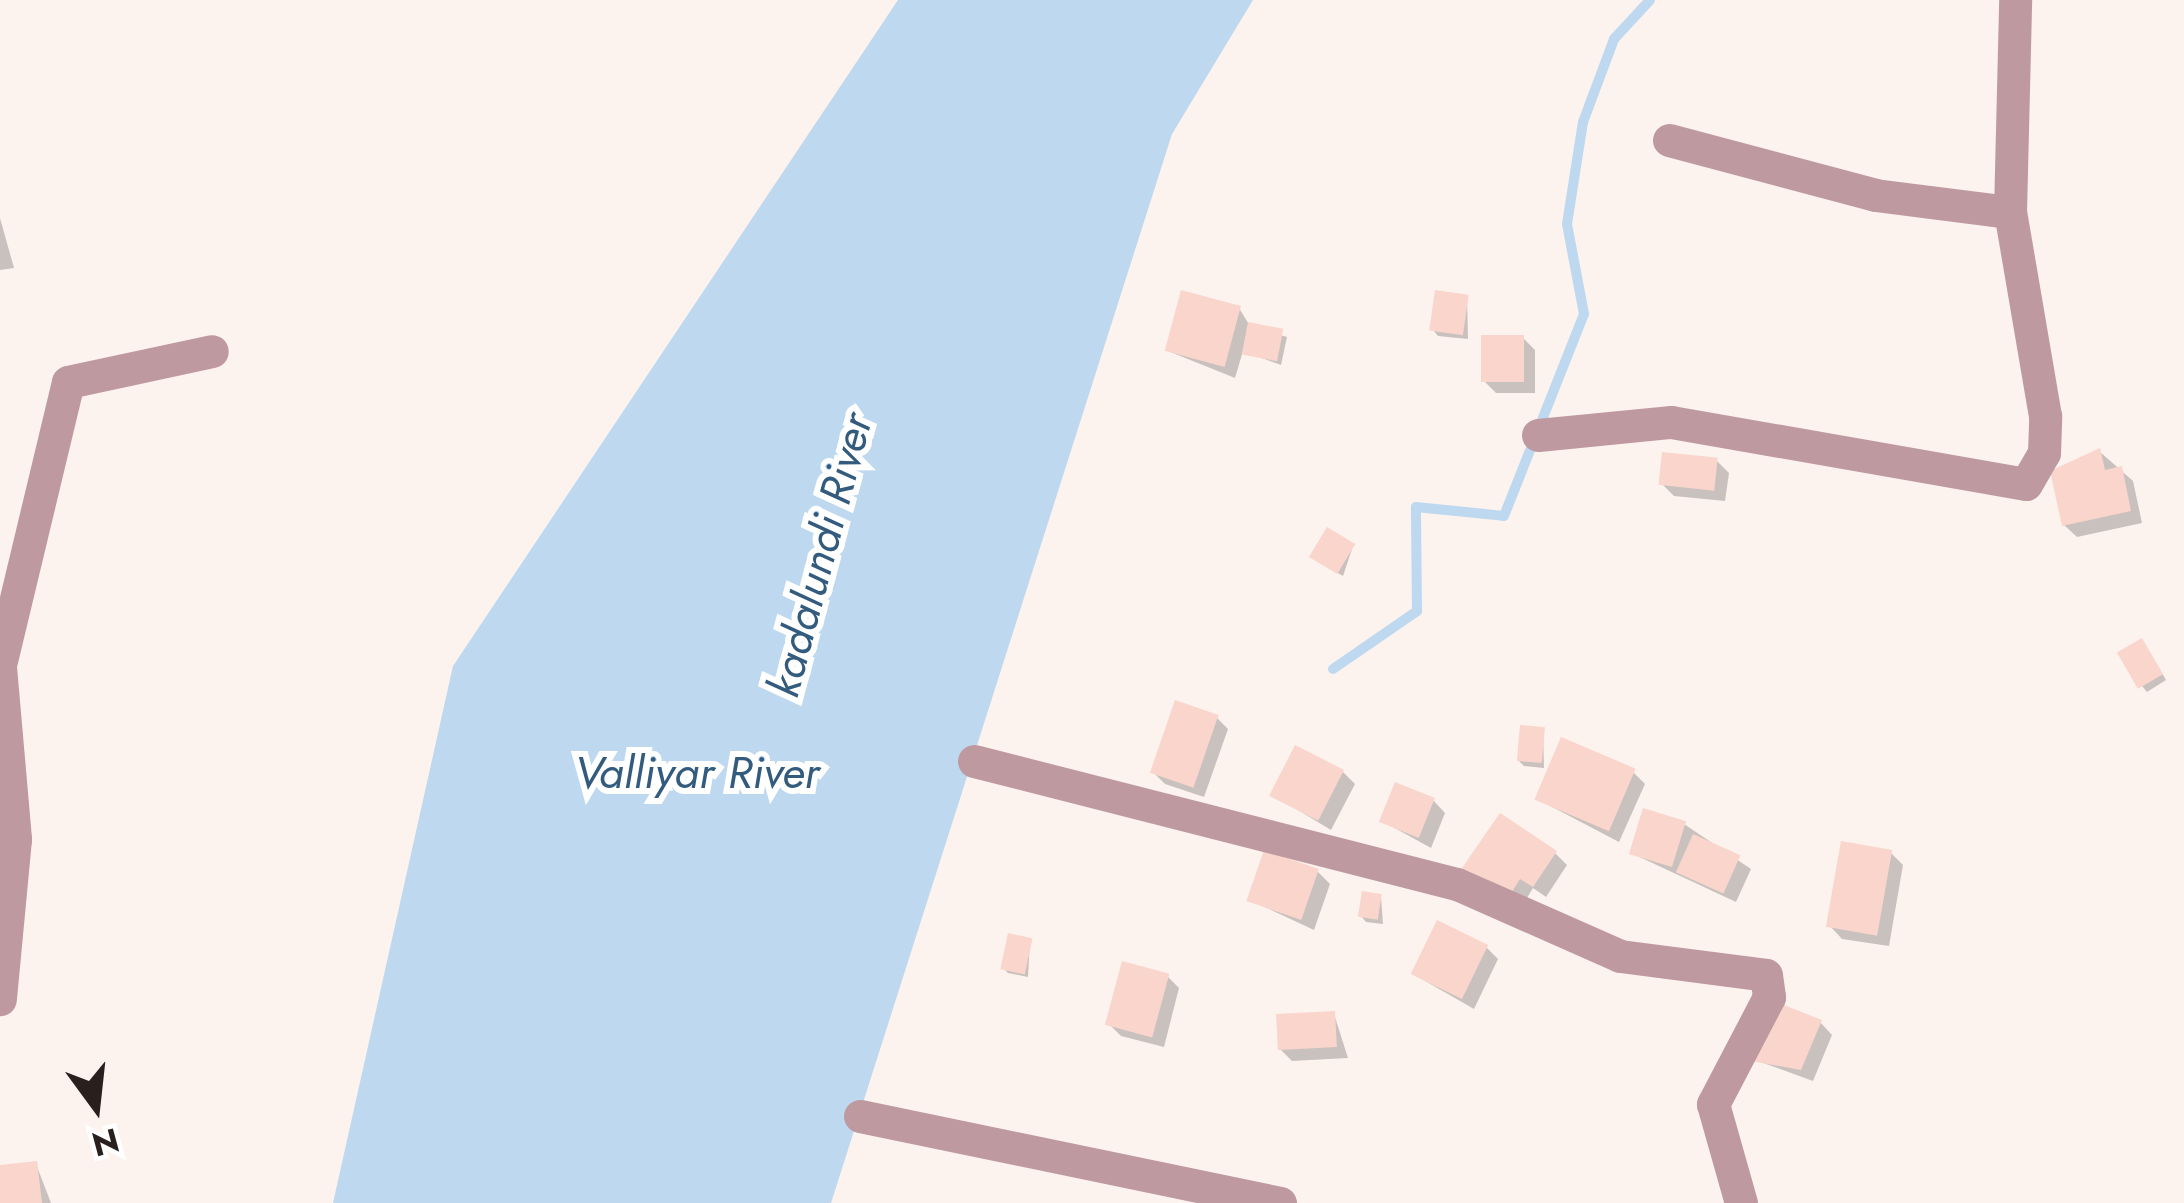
<!DOCTYPE html>
<style>
body{margin:0}
#map{position:relative;width:2184px;height:1203px;overflow:hidden;background:#fcf2ee;font-family:Jost,sans-serif}
div>[style]{position:absolute}
[style*='--x']{left:calc(var(--x)*1px);top:calc(var(--y)*1px);width:calc(var(--w)*1px);rotate:calc(var(--a)*1deg)}
.water>*{inset:0;background:#bed8f0}
.shadow>*{inset:0;background:#0003}
.stream>*{height:10px;margin:-5px;padding:0 5px;transform-origin:5px;border-radius:5px;background:#bed8f0}
.building>*{inset:0;background:#f9d5cc;transform-origin:0 0}
.minor>*{height:33px;margin:-16.5px;padding:0 16.5px;transform-origin:16.5px;border-radius:16.5px;background:#bf99a0}
span{translate:-50% -50%;white-space:nowrap;text-align:center;line-height:1.15;-webkit-text-stroke:12px #fff;paint-order:stroke}
.water-label{font-size:45px;color:#335b7e;font-style:italic}
.north{position:absolute;left:36px;top:1047px;width:120px;height:120px;-webkit-text-stroke:9px #fff;paint-order:stroke;rotate:165deg;font-size:33px;font-weight:700;line-height:48px;text-align:center;color:#29201d}
.north::after{content:'';display:block;margin:auto;width:42px;height:54px;background:#29201d;clip-path:polygon(50% 0,100% 100%,50% 72%,0 100%)}
</style>
<div id="map">
<div class="water">
<i style="clip-path:polygon(898px 0,1253px 0,1172px 134px,831px 1203px,333px 1203px,453px 666px)"></i>
</div>
<div class="shadow">
<i style="clip-path:polygon(0 218px,14px 268px,0 270px)"></i>
<i style="clip-path:polygon(1467px 297px,1468px 339px,1438px 336px,1433px 330px)"></i>
<i style="clip-path:polygon(1239px 308px,1250px 326px,1287px 337px,1281px 365px,1243px 351px,1235px 378px,1168px 351px)"></i>
<i style="clip-path:polygon(1523px 338px,1535px 350px,1535px 393px,1496px 393px,1484px 381px)"></i>
<i style="clip-path:polygon(2099px 451px,2133px 481px,2142px 523px,2077px 537px,2064px 525px)"></i>
<i style="clip-path:polygon(1717px 461px,1729px 473px,1725px 501px,1674px 496px,1661px 483px)"></i>
<i style="clip-path:polygon(1353px 546px,1343px 576px,1317px 561px)"></i>
<i style="clip-path:polygon(2146px 647px,2166px 680px,2147px 692px,2142px 686px)"></i>
<i style="clip-path:polygon(1216px 717px,1228px 729px,1204px 797px,1165px 784px,1153px 772px)"></i>
<i style="clip-path:polygon(1543px 730px,1544px 768px,1524px 766px,1518px 760px)"></i>
<i style="clip-path:polygon(1343px 772px,1355px 784px,1331px 830px,1273px 795px)"></i>
<i style="clip-path:polygon(1633px 772px,1645px 784px,1619px 842px,1537px 799px)"></i>
<i style="clip-path:polygon(1433px 800px,1445px 813px,1431px 848px,1382px 821px)"></i>
<i style="clip-path:polygon(1684px 824px,1751px 869px,1736px 902px,1631px 853px)"></i>
<i style="clip-path:polygon(1555px 853px,1567px 865px,1546px 897px,1533px 888px,1521px 908px,1478px 879px)"></i>
<i style="clip-path:polygon(1891px 853px,1903px 865px,1889px 946px,1842px 939px,1830px 926px)"></i>
<i style="clip-path:polygon(1317px 871px,1330px 884px,1314px 930px,1250px 900px)"></i>
<i style="clip-path:polygon(1381px 897px,1383px 924px,1366px 922px,1361px 916px)"></i>
<i style="clip-path:polygon(1030px 940px,1028px 977px,1008px 973px,1003px 968px)"></i>
<i style="clip-path:polygon(1486px 947px,1498px 959px,1474px 1009px,1413px 974px)"></i>
<i style="clip-path:polygon(1167px 976px,1179px 988px,1164px 1047px,1121px 1036px,1109px 1024px)"></i>
<i style="clip-path:polygon(1334px 1014px,1348px 1058px,1292px 1061px,1280px 1049px)"></i>
<i style="clip-path:polygon(1820px 1022px,1832px 1035px,1813px 1081px,1755px 1060px)"></i>
<i style="clip-path:polygon(36px 1164px,51px 1203px,1px 1203px,0 1168px)"></i>
</div>
<div class="stream">
<i style="--x:1333;--y:669;--w:102;--a:-34.6"></i>
<i style="--x:1417;--y:611;--w:104;--a:-90.6"></i>
<i style="--x:1416;--y:507;--w:88;--a:5.8"></i>
<i style="--x:1504;--y:516;--w:217;--a:-68.4"></i>
<i style="--x:1584;--y:314;--w:92;--a:-100.7"></i>
<i style="--x:1567;--y:224;--w:103;--a:-81.1"></i>
<i style="--x:1583;--y:122;--w:89;--a:-69.5"></i>
<i style="--x:1614;--y:39;--w:53;--a:-47.3"></i>
</div>
<div class="building">
<i style="left:1181px;top:290px;width:62px;height:63px;rotate:15deg"></i>
<i style="left:1435px;top:290px;width:34px;height:41px;rotate:8deg"></i>
<i style="left:1248px;top:322px;width:36px;height:33px;rotate:11deg"></i>
<i style="left:1524px;top:335px;width:47px;height:43px;rotate:90deg"></i>
<i style="clip-path:polygon(2100px 448px,2105px 470px,2122px 466px,2131px 511px,2062px 526px,2050px 471px)"></i>
<i style="left:1662px;top:452px;width:56px;height:33px;rotate:6deg"></i>
<i style="left:1327px;top:527px;width:33px;height:35px;rotate:31deg"></i>
<i style="left:2142px;top:638px;width:42px;height:29px;rotate:60deg"></i>
<i style="left:1175px;top:700px;width:46px;height:77px;rotate:19deg"></i>
<i style="left:1520px;top:725px;width:25px;height:36px;rotate:5deg"></i>
<i style="left:1561px;top:737px;width:81px;height:68px;rotate:23deg"></i>
<i style="left:1295px;top:745px;width:55px;height:57px;rotate:27deg"></i>
<i style="left:1395px;top:782px;width:43px;height:43px;rotate:22deg"></i>
<i style="left:1643px;top:808px;width:45px;height:48px;rotate:17deg"></i>
<i style="clip-path:polygon(1500px 813px,1557px 851px,1533px 887px,1520px 879px,1508px 898px,1462px 868px)"></i>
<i style="left:1693px;top:834px;width:52px;height:42px;rotate:24deg"></i>
<i style="left:1841px;top:841px;width:52px;height:87px;rotate:10deg"></i>
<i style="left:1264px;top:850px;width:58px;height:54px;rotate:19deg"></i>
<i style="left:1362px;top:891px;width:20px;height:26px;rotate:9deg"></i>
<i style="left:1437px;top:920px;width:57px;height:60px;rotate:26deg"></i>
<i style="left:1008px;top:933px;width:25px;height:37px;rotate:12deg"></i>
<i style="left:1122px;top:961px;width:49px;height:66px;rotate:15deg"></i>
<i style="clip-path:polygon(1776px 1002px,1822px 1020px,1801px 1070px,1751px 1061px)"></i>
<i style="left:1335px;top:1011px;width:36px;height:59px;rotate:87deg"></i>
<i style="clip-path:polygon(37px 1161px,42px 1203px,0 1203px,0 1165px)"></i>
</div>
<div class="minor">
<i style="--x:1669;--y:140;--w:213;--a:14.9"></i>
<i style="--x:1875;--y:195;--w:136;--a:7.2"></i>
<i style="--x:1538;--y:435;--w:134;--a:-5.6"></i>
<i style="--x:1671;--y:422;--w:360;--a:9.9"></i>
<i style="--x:2026;--y:484;--w:36;--a:-60"></i>
<i style="--x:2044;--y:453;--w:37;--a:-88"></i>
<i style="--x:2045;--y:416;--w:207;--a:-99.7"></i>
<i style="--x:2010;--y:212;--w:212;--a:-88.6"></i>
<i style="--x:0;--y:665;--w:291;--a:-76.5"></i>
<i style="--x:68;--y:382;--w:147;--a:-12.1"></i>
<i style="--x:0;--y:667;--w:173;--a:85"></i>
<i style="--x:15;--y:839;--w:161;--a:95.4"></i>
<i style="--x:974;--y:761;--w:498;--a:14.3"></i>
<i style="--x:1457;--y:884;--w:178;--a:23.8"></i>
<i style="--x:1620;--y:956;--w:147;--a:7.4"></i>
<i style="--x:1766;--y:975;--w:22;--a:82"></i>
<i style="--x:1769;--y:997;--w:121;--a:117.6"></i>
<i style="--x:1713;--y:1104;--w:103;--a:74.2"></i>
<i style="--x:860;--y:1116;--w:429;--a:11.7"></i>
</div>
<div class="water-label">
<span style="left:820px;top:555px;rotate:-75deg">kadalundi River</span>
<span style="left:697px;top:773px">Valliyar River</span>
</div>
<div class="north">N</div>
</div>
